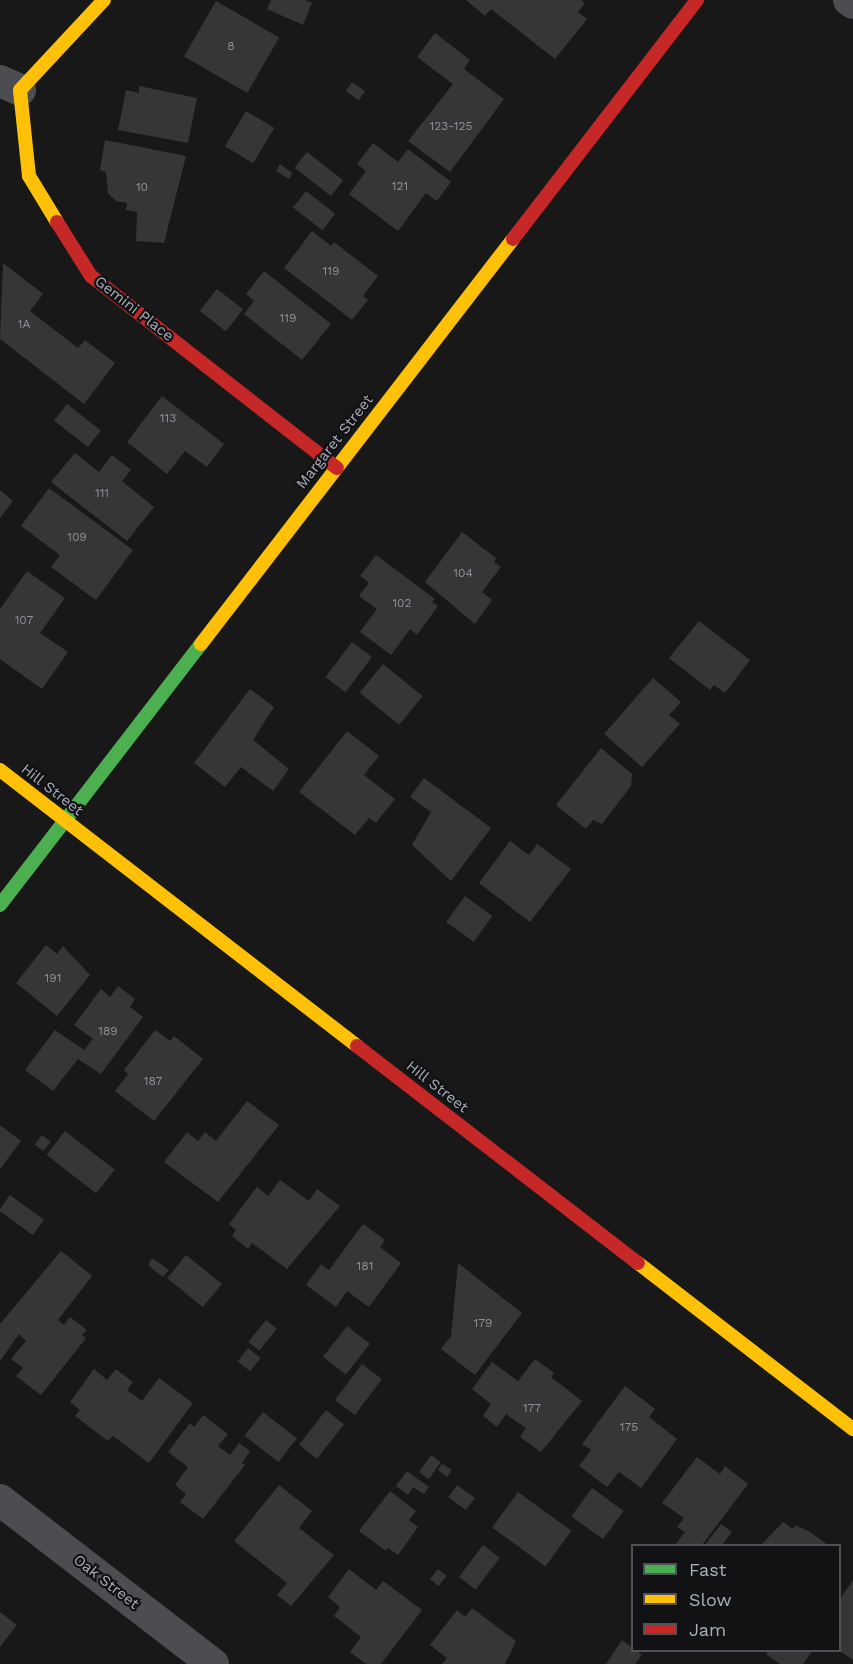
<!DOCTYPE html>
<style>
body{margin:0}
#map{position:relative;width:853px;height:1664px;overflow:hidden;background:#181818;font-family:"Work Sans",sans-serif}
div>[style]{position:absolute}
[style*='--x']{left:calc(var(--x)*1px);top:calc(var(--y)*1px);width:calc(var(--w)*1px);rotate:calc(var(--a)*1deg)}
.building>*{inset:0;background:#363637;transform-origin:0 0}
.street>*{height:32px;margin:-16px;padding:0 16px;transform-origin:16px;border-radius:16px;background:#4c4d51}
.fast>*{height:14px;margin:-7px;padding:0 7px;transform-origin:7px;border-radius:7px;background:#4caf50}
.slow>*{height:14px;margin:-7px;padding:0 7px;transform-origin:7px;border-radius:7px;background:#ffc107}
.jam>*{height:14px;margin:-7px;padding:0 7px;transform-origin:7px;border-radius:7px;background:#c62828}
span{translate:-50% -50%;white-space:nowrap;text-align:center;line-height:1.15;-webkit-text-stroke:4.5px #121214;paint-order:stroke}
.number-label{font-size:12px;color:#8c9199}
.number-label span{-webkit-text-stroke-width:0}
.street-label{font-size:15px;color:#a8afba}
.legend{position:absolute;left:631px;top:1544px;width:210px;height:108px;box-sizing:border-box;background:#121214;border:2px solid #4e5156;margin:0;padding:8px 10px;list-style:none;font-size:18px;color:#a8afba}
.legend li{display:flex;align-items:center;gap:12px;height:30px}
.legend b{width:30px;border:2px solid #4e5156}
</style>
<div id="map">
<div class="building">
<i style="clip-path:polygon(271px 0,305px 0,312px 3px,303px 25px,267px 9px)"></i>
<i style="clip-path:polygon(466px 0,581px 0,585px 3px,578px 12px,587px 19px,555px 59px,491px 9px,485px 16px)"></i>
<i style="left:216px;top:1px;width:73px;height:64px;rotate:30deg"></i>
<i style="clip-path:polygon(435px 33px,470px 60px,464px 69px,504px 99px,450px 172px,408px 141px,453px 84px,417px 57px)"></i>
<i style="left:352px;top:82px;width:16px;height:11px;rotate:35deg"></i>
<i style="clip-path:polygon(139px 86px,197px 98px,188px 143px,118px 130px,126px 90px,139px 93px)"></i>
<i style="left:246px;top:111px;width:33px;height:41px;rotate:31deg"></i>
<i style="clip-path:polygon(105px 140px,186px 156px,164px 243px,136px 241px,137px 212px,126px 210px,127px 203px,116px 201px,108px 193px,106px 172px,100px 170px)"></i>
<i style="clip-path:polygon(373px 143px,398px 162px,408px 149px,451px 182px,437px 201px,426px 193px,398px 231px,349px 194px,366px 171px,357px 164px)"></i>
<i style="left:307px;top:152px;width:46px;height:20px;rotate:38deg"></i>
<i style="clip-path:polygon(280px 164px,292px 173px,289px 179px,276px 171px)"></i>
<i style="left:306px;top:191px;width:37px;height:21px;rotate:38deg"></i>
<i style="clip-path:polygon(312px 231px,331px 246px,334px 242px,378px 276px,363px 296px,368px 300px,352px 320px,284px 268px)"></i>
<i style="clip-path:polygon(3px 263px,43px 294px,30px 311px,78px 348px,85px 340px,115px 363px,84px 404px,0 339px)"></i>
<i style="clip-path:polygon(264px 271px,331px 324px,302px 360px,244px 314px,254px 301px,246px 294px)"></i>
<i style="left:217px;top:289px;width:33px;height:28px;rotate:38deg"></i>
<i style="clip-path:polygon(162px 396px,224px 444px,207px 467px,185px 451px,167px 474px,127px 442px)"></i>
<i style="left:67px;top:404px;width:43px;height:21px;rotate:38deg"></i>
<i style="clip-path:polygon(75px 453px,99px 472px,112px 455px,131px 470px,122px 481px,154px 507px,127px 541px,51px 482px)"></i>
<i style="clip-path:polygon(49px 488px,133px 550px,96px 600px,51px 567px,60px 555px,21px 526px)"></i>
<i style="clip-path:polygon(0 490px,13px 501px,0 518px)"></i>
<i style="clip-path:polygon(462px 532px,496px 558px,494px 562px,501px 567px,482px 592px,492px 600px,475px 624px,425px 582px)"></i>
<i style="clip-path:polygon(376px 555px,435px 599px,432px 602px,438px 606px,417px 635px,410px 629px,391px 655px,360px 632px,377px 609px,359px 596px,369px 583px,360px 576px)"></i>
<i style="clip-path:polygon(27px 571px,65px 598px,40px 633px,68px 652px,42px 689px,0 659px,0 609px)"></i>
<i style="clip-path:polygon(699px 621px,750px 660px,725px 693px,714px 685px,710px 690px,669px 658px)"></i>
<i style="left:352px;top:642px;width:25px;height:44px;rotate:37deg"></i>
<i style="left:383px;top:664px;width:51px;height:37px;rotate:39deg"></i>
<i style="clip-path:polygon(653px 678px,681px 702px,669px 715px,680px 724px,642px 767px,604px 734px)"></i>
<i style="clip-path:polygon(250px 689px,274px 707px,253px 740px,289px 769px,273px 791px,241px 767px,225px 787px,194px 763px)"></i>
<i style="clip-path:polygon(347px 731px,379px 756px,364px 775px,395px 799px,376px 823px,369px 818px,355px 835px,299px 792px)"></i>
<i style="clip-path:polygon(601px 748px,632px 774px,631px 786px,602px 824px,593px 820px,586px 829px,556px 805px)"></i>
<i style="clip-path:polygon(424px 778px,491px 828px,451px 881px,412px 845px,431px 812px,410px 797px)"></i>
<i style="clip-path:polygon(510px 841px,529px 855px,537px 844px,571px 869px,530px 922px,479px 883px)"></i>
<i style="left:465px;top:896px;width:34px;height:32px;rotate:36deg"></i>
<i style="clip-path:polygon(46px 945px,57px 954px,63px 946px,90px 975px,57px 1016px,16px 983px)"></i>
<i style="clip-path:polygon(118px 986px,135px 999px,130px 1007px,143px 1017px,101px 1074px,78px 1059px,53px 1091px,25px 1070px,55px 1030px,84px 1050px,93px 1039px,74px 1025px,101px 989px,110px 997px)"></i>
<i style="clip-path:polygon(155px 1030px,170px 1041px,174px 1036px,203px 1059px,154px 1121px,115px 1091px,128px 1074px,124px 1070px)"></i>
<i style="clip-path:polygon(247px 1101px,279px 1125px,218px 1202px,164px 1162px,187px 1132px,198px 1141px,205px 1132px,216px 1141px)"></i>
<i style="clip-path:polygon(0 1125px,21px 1141px,0 1169px)"></i>
<i style="left:65px;top:1131px;width:63px;height:30px;rotate:38deg"></i>
<i style="left:42px;top:1135px;width:11px;height:12px;rotate:38deg"></i>
<i style="clip-path:polygon(280px 1180px,309px 1201px,317px 1189px,340px 1206px,287px 1269px,252px 1243px,248px 1249px,232px 1236px,236px 1230px,229px 1224px,257px 1187px,268px 1196px)"></i>
<i style="left:10px;top:1195px;width:42px;height:19px;rotate:36deg"></i>
<i style="clip-path:polygon(363px 1224px,385px 1240px,380px 1247px,401px 1263px,369px 1307px,347px 1291px,336px 1307px,306px 1285px,321px 1264px,329px 1270px)"></i>
<i style="clip-path:polygon(61px 1251px,92px 1276px,58px 1320px,64px 1325px,70px 1317px,87px 1330px,82px 1335px,86px 1338px,41px 1395px,16px 1376px,23px 1368px,11px 1359px,26px 1341px,19px 1334px,0 1361px,0 1324px)"></i>
<i style="left:186px;top:1255px;width:46px;height:30px;rotate:39deg"></i>
<i style="clip-path:polygon(152px 1258px,169px 1270px,163px 1277px,148px 1265px)"></i>
<i style="clip-path:polygon(458px 1263px,522px 1313px,475px 1375px,441px 1349px,451px 1336px)"></i>
<i style="left:266px;top:1320px;width:14px;height:28px;rotate:39deg"></i>
<i style="left:347px;top:1326px;width:29px;height:39px;rotate:38deg"></i>
<i style="left:248px;top:1348px;width:16px;height:17px;rotate:38deg"></i>
<i style="clip-path:polygon(535px 1359px,554px 1373px,551px 1377px,582px 1401px,541px 1452px,520px 1437px,526px 1428px,506px 1414px,497px 1427px,483px 1416px,491px 1404px,472px 1389px,492px 1362px,518px 1381px)"></i>
<i style="left:362px;top:1364px;width:25px;height:45px;rotate:37deg"></i>
<i style="clip-path:polygon(94px 1369px,107px 1380px,116px 1369px,133px 1382px,127px 1390px,142px 1401px,159px 1378px,193px 1403px,149px 1463px,113px 1436px,108px 1441px,75px 1416px,80px 1410px,70px 1402px)"></i>
<i style="clip-path:polygon(625px 1386px,655px 1409px,649px 1417px,677px 1439px,641px 1488px,619px 1472px,607px 1487px,579px 1466px,591px 1450px,582px 1444px)"></i>
<i style="left:326px;top:1410px;width:23px;height:44px;rotate:38deg"></i>
<i style="left:263px;top:1412px;width:43px;height:30px;rotate:38deg"></i>
<i style="clip-path:polygon(203px 1415px,228px 1434px,218px 1446px,230px 1455px,239px 1443px,250px 1451px,242px 1463px,245px 1465px,203px 1519px,180px 1502px,186px 1494px,175px 1485px,188px 1467px,168px 1452px,190px 1423px,194px 1427px)"></i>
<i style="left:431px;top:1455px;width:12px;height:21px;rotate:35deg"></i>
<i style="clip-path:polygon(697px 1457px,720px 1474px,725px 1466px,748px 1484px,702px 1545px,675px 1545px,685px 1532px,677px 1527px,684px 1518px,662px 1503px)"></i>
<i style="clip-path:polygon(442px 1464px,452px 1470px,447px 1477px,438px 1470px)"></i>
<i style="clip-path:polygon(407px 1471px,429px 1487px,424px 1494px,413px 1487px,408px 1495px,396px 1486px)"></i>
<i style="clip-path:polygon(279px 1485px,312px 1511px,299px 1528px,334px 1555px,291px 1606px,277px 1595px,287px 1583px,234px 1541px)"></i>
<i style="left:457px;top:1485px;width:22px;height:15px;rotate:36deg"></i>
<i style="left:592px;top:1488px;width:39px;height:35px;rotate:36deg"></i>
<i style="clip-path:polygon(390px 1491px,416px 1511px,409px 1520px,418px 1527px,398px 1555px,388px 1548px,386px 1551px,359px 1531px)"></i>
<i style="left:518px;top:1492px;width:66px;height:44px;rotate:36deg"></i>
<i style="clip-path:polygon(783px 1522px,793px 1529px,795px 1525px,810px 1532px,828px 1545px,761px 1545px)"></i>
<i style="clip-path:polygon(721px 1524px,732px 1532px,722px 1545px,705px 1545px)"></i>
<i style="left:483px;top:1545px;width:21px;height:40px;rotate:37deg"></i>
<i style="clip-path:polygon(349px 1569px,376px 1590px,383px 1581px,422px 1610px,381px 1664px,366px 1664px,350px 1652px,361px 1637px,334px 1616px,340px 1607px,328px 1597px)"></i>
<i style="left:438px;top:1569px;width:11px;height:13px;rotate:38deg"></i>
<i style="clip-path:polygon(853px 1580px,853px 1660px,840px 1651px,840px 1599px)"></i>
<i style="clip-path:polygon(472px 1608px,516px 1641px,505px 1664px,442px 1664px,447px 1658px,430px 1645px,457px 1610px,465px 1617px)"></i>
<i style="clip-path:polygon(0 1612px,17px 1625px,0 1647px)"></i>
<i style="clip-path:polygon(622px 1640px,642px 1655px,635px 1664px,606px 1664px)"></i>
<i style="clip-path:polygon(769px 1650px,813px 1650px,803px 1664px,780px 1664px,766px 1654px)"></i>
</div>
<div class="street">
<i style="--x:849;--y:0;--w:5;--a:37"></i>
<i style="--x:0;--y:81;--w:22;--a:24"></i>
<i style="--x:0;--y:1500;--w:269;--a:37.6"></i>
</div>
<div class="fast">
<i style="--x:0;--y:905;--w:329;--a:-52.4"></i>
</div>
<div class="slow">
<i style="--x:57;--y:222;--w:54;--a:-121.3"></i>
<i style="--x:29;--y:176;--w:86;--a:-96"></i>
<i style="--x:20;--y:90;--w:123;--a:-47"></i>
<i style="--x:201;--y:644;--w:511;--a:-52.39"></i>
<i style="--x:0;--y:770;--w:451;--a:37.7"></i>
<i style="--x:638;--y:1263;--w:272;--a:37.7"></i>
</div>
<div class="jam">
<i style="--x:57;--y:222;--w:64;--a:57.8"></i>
<i style="--x:91;--y:276;--w:312;--a:38"></i>
<i style="--x:513;--y:239;--w:302;--a:-52.4"></i>
<i style="--x:357;--y:1046;--w:355;--a:37.7"></i>
</div>
<div class="number-label">
<span style="left:231px;top:47px">8</span>
<span style="left:451px;top:127px">123-125</span>
<span style="left:400px;top:187px">121</span>
<span style="left:142px;top:188px">10</span>
<span style="left:331px;top:272px">119</span>
<span style="left:288px;top:319px">119</span>
<span style="left:24px;top:325px">1A</span>
<span style="left:168px;top:419px">113</span>
<span style="left:102px;top:494px">111</span>
<span style="left:77px;top:538px">109</span>
<span style="left:463px;top:574px">104</span>
<span style="left:402px;top:604px">102</span>
<span style="left:24px;top:621px">107</span>
<span style="left:53px;top:979px">191</span>
<span style="left:108px;top:1032px">189</span>
<span style="left:153px;top:1082px">187</span>
<span style="left:365px;top:1267px">181</span>
<span style="left:483px;top:1324px">179</span>
<span style="left:532px;top:1409px">177</span>
<span style="left:629px;top:1428px">175</span>
</div>
<div class="street-label">
<span style="left:134px;top:309px;rotate:38deg">Gemini Place</span>
<span style="left:335px;top:442px;rotate:-52deg">Margaret Street</span>
<span style="left:52px;top:790px;rotate:38deg">Hill Street</span>
<span style="left:437px;top:1087px;rotate:38deg">Hill Street</span>
<span style="left:106px;top:1582px;rotate:38deg">Oak Street</span>
</div>
<ul class="legend">
<li><b style="height:8px;background:#4caf50"></b>Fast</li>
<li><b style="height:8px;background:#ffc107"></b>Slow</li>
<li><b style="height:8px;background:#c62828"></b>Jam</li>
</ul>
</div>
